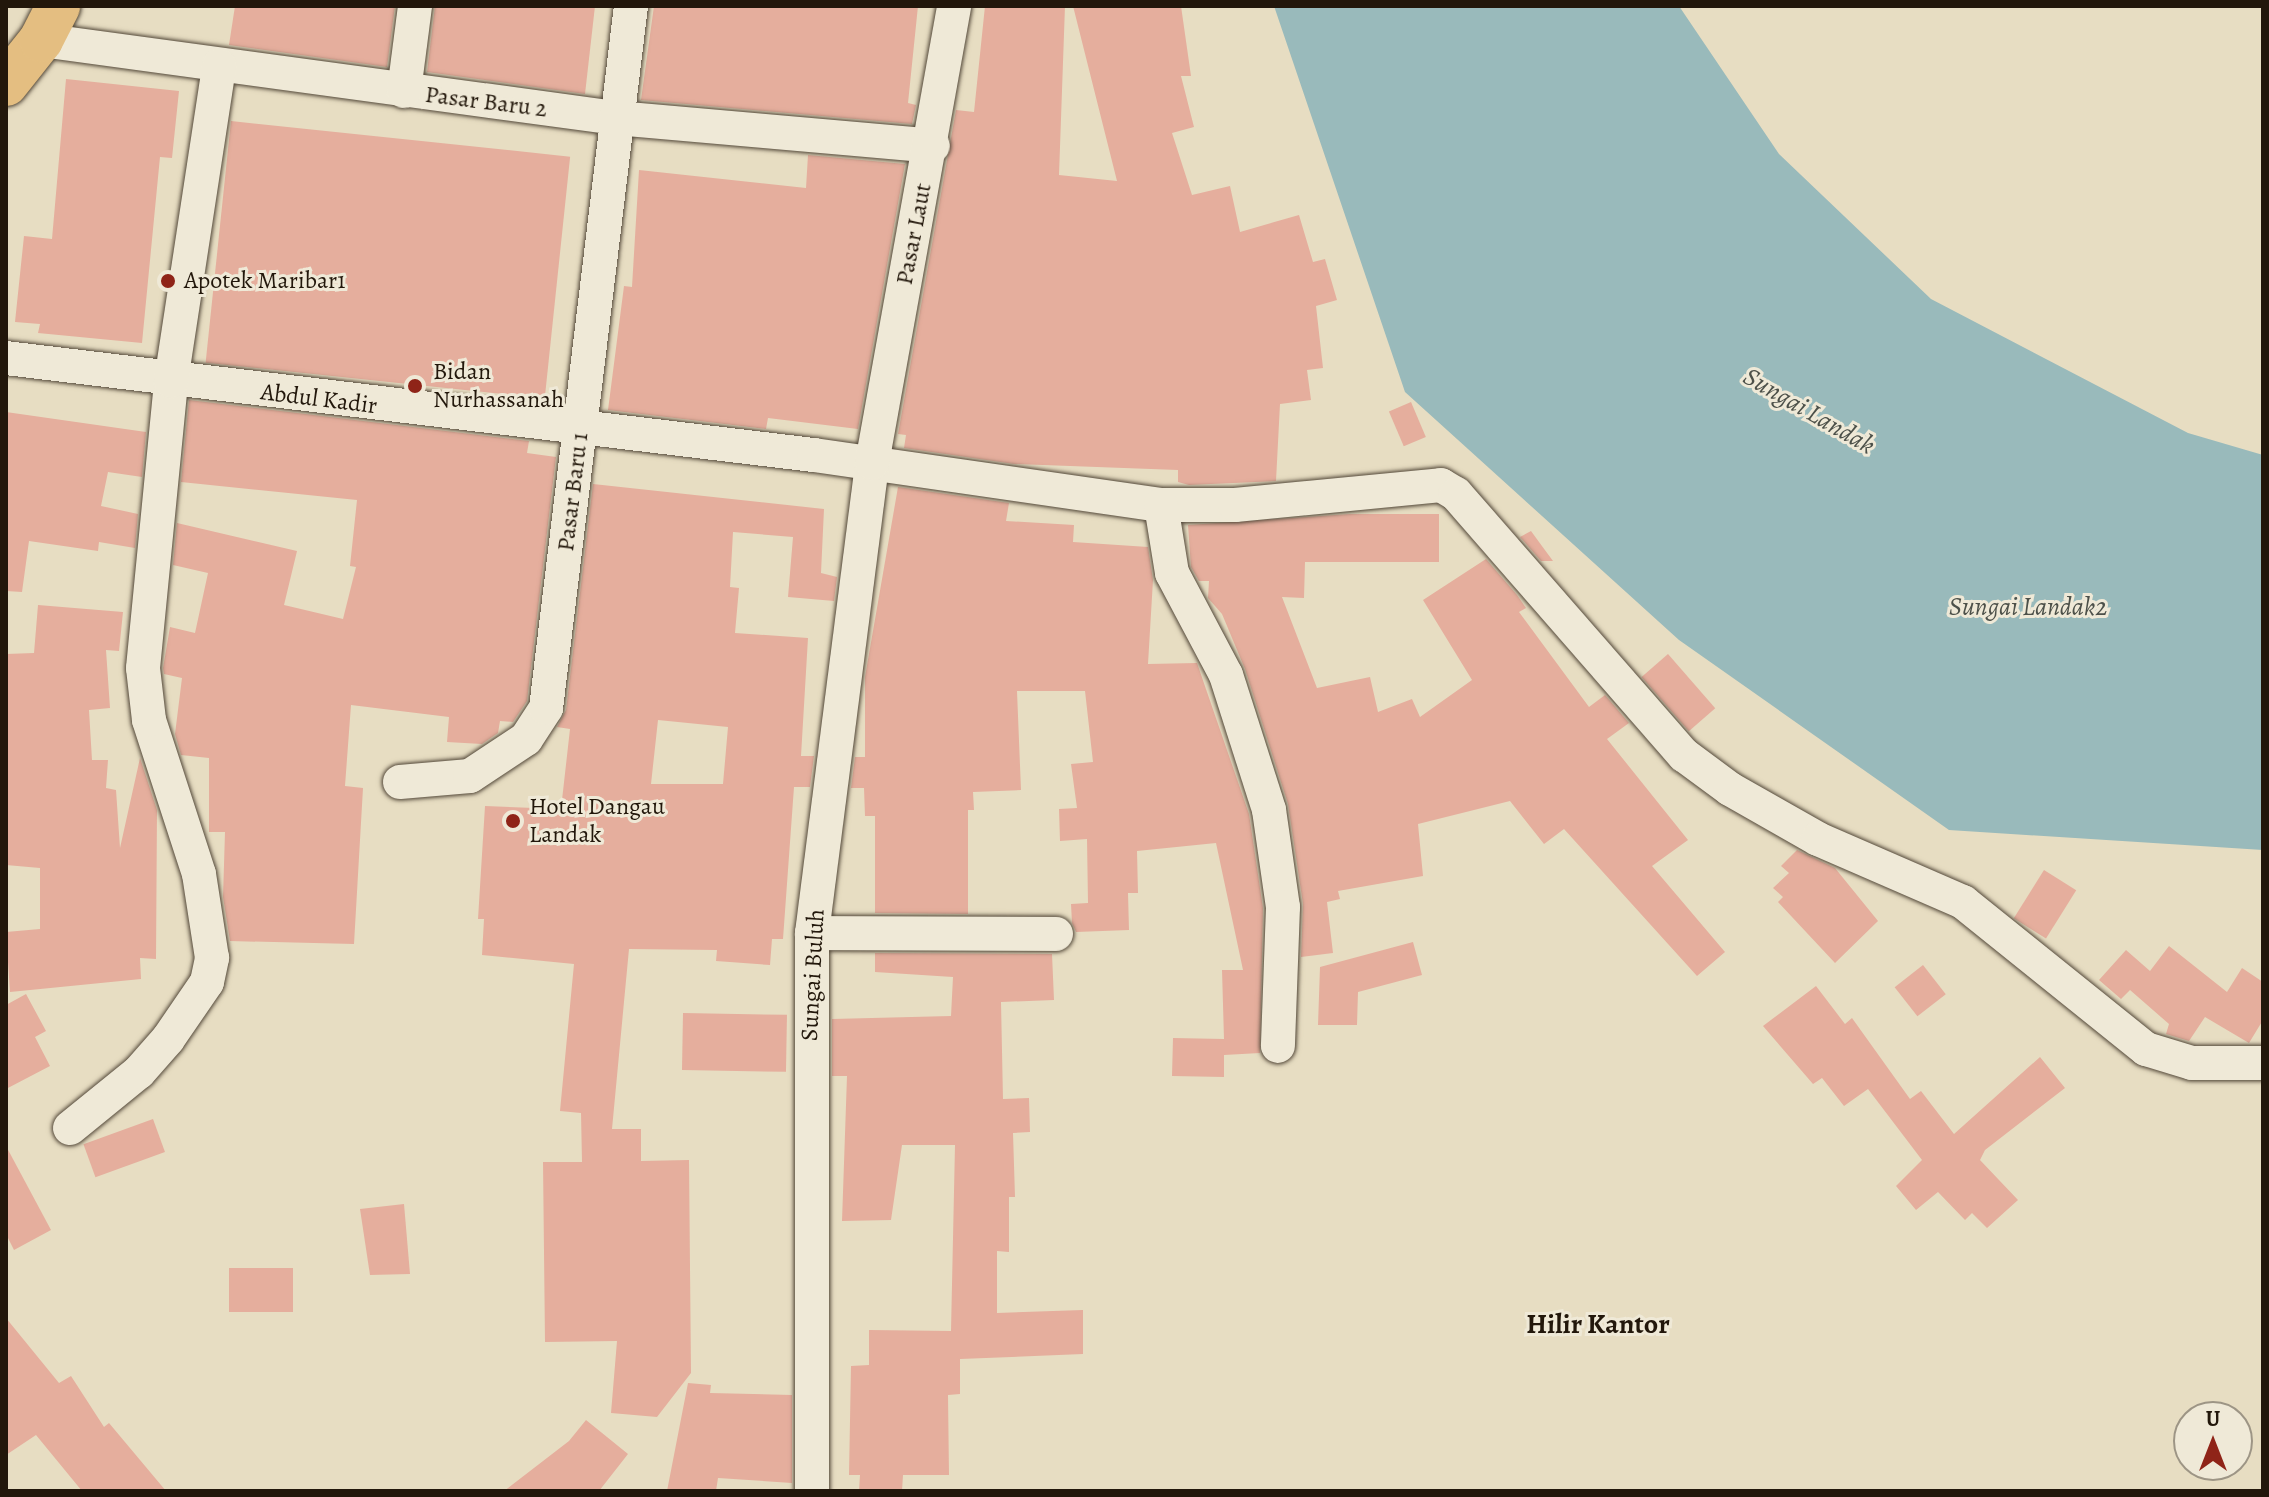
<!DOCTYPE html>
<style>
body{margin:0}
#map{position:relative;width:2269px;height:1497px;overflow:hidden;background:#e7ddc2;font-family:Alegreya,serif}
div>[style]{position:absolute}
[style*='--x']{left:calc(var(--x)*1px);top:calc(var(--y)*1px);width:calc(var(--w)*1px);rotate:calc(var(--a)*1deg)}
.water>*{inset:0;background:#99babb}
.building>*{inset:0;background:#e5ae9d;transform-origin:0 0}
.roads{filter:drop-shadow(0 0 2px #534839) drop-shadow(0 0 2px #534839)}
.minor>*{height:34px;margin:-17px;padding:0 17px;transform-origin:17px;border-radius:17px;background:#efe9d7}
.trunk>*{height:44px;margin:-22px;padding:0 22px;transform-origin:22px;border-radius:22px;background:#e4be81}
.dots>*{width:22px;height:22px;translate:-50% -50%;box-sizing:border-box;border:4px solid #efe9d7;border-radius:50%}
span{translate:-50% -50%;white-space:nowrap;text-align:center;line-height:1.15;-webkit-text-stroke:6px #efe9d7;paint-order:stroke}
.street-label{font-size:24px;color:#22170b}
.poi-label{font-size:24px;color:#22170b}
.left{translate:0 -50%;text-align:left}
.water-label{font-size:26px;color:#4c5049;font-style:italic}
.quarter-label{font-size:28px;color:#22170b;font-weight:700}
.frame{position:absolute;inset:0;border:8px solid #22170b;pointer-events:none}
.north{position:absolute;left:2173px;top:1401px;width:80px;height:80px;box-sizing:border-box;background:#efe9d7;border:2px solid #9d9585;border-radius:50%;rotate:0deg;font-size:22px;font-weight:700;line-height:32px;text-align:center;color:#22170b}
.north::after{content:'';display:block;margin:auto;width:28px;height:36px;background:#8f2418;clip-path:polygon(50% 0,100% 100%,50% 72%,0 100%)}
</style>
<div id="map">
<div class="water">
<i style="clip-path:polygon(1274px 6px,1679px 6px,1779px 154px,1931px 299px,2188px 433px,2263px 455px,2263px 850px,1949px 830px,1679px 640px,1405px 392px)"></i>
</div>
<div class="building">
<i style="clip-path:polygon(235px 6px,395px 6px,387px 67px,229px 45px)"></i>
<i style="clip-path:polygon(435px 6px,595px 6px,585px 94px,427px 72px)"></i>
<i style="clip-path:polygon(654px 6px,918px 6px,908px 103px,916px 105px,912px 124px,641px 100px)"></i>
<i style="clip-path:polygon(985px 6px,1065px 6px,1059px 175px,1117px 181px,1073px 6px,1181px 6px,1191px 76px,1181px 76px,1194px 127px,1172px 133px,1192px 195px,1230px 186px,1240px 232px,1299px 215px,1313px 262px,1325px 259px,1337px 300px,1316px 306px,1323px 368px,1307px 370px,1311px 400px,1280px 404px,1276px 481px,1189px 485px,1178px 482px,1178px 470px,1014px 464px,904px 448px,906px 435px,898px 434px,956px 110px,974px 112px)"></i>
<i style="clip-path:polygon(66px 79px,179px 91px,172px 158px,160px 157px,142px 343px,38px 333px,40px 324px,15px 322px,24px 236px,52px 239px)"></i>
<i style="left:231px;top:121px;width:341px;height:243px;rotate:6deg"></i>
<i style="clip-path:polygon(808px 155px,905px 164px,858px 429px,768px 418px,766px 429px,608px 410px,624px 286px,632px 287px,639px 170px,806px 188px)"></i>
<i style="clip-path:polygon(189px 400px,529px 441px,527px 453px,556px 457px,527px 701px,513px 722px,500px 721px,498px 733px,482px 744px,447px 742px,449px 717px,351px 705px,345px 786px,363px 788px,354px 944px,230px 941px,223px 897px,225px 832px,209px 832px,209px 758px,181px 755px,175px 734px,182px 678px,164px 674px,163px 668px,170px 627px,195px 633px,208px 573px,173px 565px,177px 523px,297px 551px,284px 605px,343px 619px,356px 567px,350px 566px,357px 500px,181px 482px)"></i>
<i style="left:1411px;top:402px;width:38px;height:24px;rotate:67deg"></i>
<i style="clip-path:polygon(6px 412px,146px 432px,142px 477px,108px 472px,101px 506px,138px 514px,135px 548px,99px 542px,98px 551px,29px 541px,22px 592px,6px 591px)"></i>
<i style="clip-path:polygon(evenodd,593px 484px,824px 509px,821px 573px,837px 577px,834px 601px,788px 597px,793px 537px,733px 532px,730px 587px,739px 588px,735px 633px,808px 638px,801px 756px,814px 756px,810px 787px,794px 787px,783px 939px,772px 939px,770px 965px,716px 961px,717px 950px,629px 949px,612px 1129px,641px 1129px,641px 1161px,689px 1160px,691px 1373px,657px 1417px,611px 1413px,617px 1341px,545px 1342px,543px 1162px,582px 1162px,581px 1113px,560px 1111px,574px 964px,482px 955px,484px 919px,478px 919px,485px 806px,561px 809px,570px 729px,557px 727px,566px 710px,593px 484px,658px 720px,728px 727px,723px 784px,651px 784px,658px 720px)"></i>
<i style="clip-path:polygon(898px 487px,1009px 503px,1006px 521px,1074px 525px,1073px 542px,1148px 547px,1153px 580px,1148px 664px,1197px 663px,1249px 814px,1263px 908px,1260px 1053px,1224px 1055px,1224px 1077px,1172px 1076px,1173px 1038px,1224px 1039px,1222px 970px,1243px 970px,1216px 843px,1137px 851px,1138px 893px,1128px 893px,1129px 930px,1076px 932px,1072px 923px,1071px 904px,1088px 903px,1087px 839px,1060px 841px,1059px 809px,1077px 808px,1071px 764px,1093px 762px,1085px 691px,1017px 691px,1021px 790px,973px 792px,974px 810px,968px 810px,968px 914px,875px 913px,875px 816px,865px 816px,864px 788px,851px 788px,855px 757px,865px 757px,865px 677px)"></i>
<i style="clip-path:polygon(1350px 514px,1439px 514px,1439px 562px,1305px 562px,1304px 598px,1282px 597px,1317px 688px,1370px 677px,1378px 712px,1412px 699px,1420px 717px,1472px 680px,1423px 600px,1486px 559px,1517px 595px,1526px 608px,1519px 612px,1589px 707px,1605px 695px,1629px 723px,1607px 739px,1688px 840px,1652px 866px,1725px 952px,1697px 976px,1564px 829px,1544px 844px,1510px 801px,1418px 824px,1423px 876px,1338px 891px,1340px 899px,1327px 902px,1333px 953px,1301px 957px,1303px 904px,1288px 804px,1245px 669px,1222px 614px,1208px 598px,1209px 581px,1199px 581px,1191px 567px,1188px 525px)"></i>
<i style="clip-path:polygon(1531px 531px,1539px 542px,1553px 561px,1541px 561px,1520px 537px)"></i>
<i style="clip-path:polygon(38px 605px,123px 612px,119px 651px,106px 650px,110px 708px,89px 710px,92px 760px,108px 760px,106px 788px,116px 790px,120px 848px,140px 758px,157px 810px,156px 959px,140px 958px,141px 979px,10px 992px,6px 932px,40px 929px,40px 868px,6px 865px,6px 654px,34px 653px)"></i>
<i style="left:1668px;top:654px;width:72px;height:35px;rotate:49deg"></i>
<i style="clip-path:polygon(1797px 850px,1835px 868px,1878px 921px,1835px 963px,1778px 902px,1783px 897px,1773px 888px,1789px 873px,1781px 866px)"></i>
<i style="left:2044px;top:870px;width:38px;height:57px;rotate:32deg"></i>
<i style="clip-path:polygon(1413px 942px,1422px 975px,1358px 992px,1357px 1025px,1318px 1025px,1320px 967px)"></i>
<i style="clip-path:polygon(2169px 946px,2227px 992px,2242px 968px,2263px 982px,2263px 1020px,2249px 1043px,2205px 1017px,2189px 1041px,2166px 1034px,2169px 1024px,2130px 990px,2121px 999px,2099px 980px,2126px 950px,2150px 971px)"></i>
<i style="clip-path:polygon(875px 953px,1052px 954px,1054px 1000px,1001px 1002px,1003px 1099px,1029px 1098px,1030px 1132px,1013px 1133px,1015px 1197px,1009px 1197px,1009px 1252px,997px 1251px,997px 1313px,1083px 1310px,1083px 1354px,960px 1359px,960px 1394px,948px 1395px,949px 1475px,903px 1475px,902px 1491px,859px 1491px,860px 1475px,849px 1475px,851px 1366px,869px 1365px,869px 1330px,951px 1331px,955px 1145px,902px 1145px,891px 1220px,842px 1221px,847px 1076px,832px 1076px,832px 1019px,951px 1016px,953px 977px,875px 972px)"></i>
<i style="left:1923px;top:965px;width:37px;height:36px;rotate:52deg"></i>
<i style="clip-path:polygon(1816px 986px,1845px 1024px,1852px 1018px,1910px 1099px,1921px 1091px,1954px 1134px,2040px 1057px,2065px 1088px,1985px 1150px,1980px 1160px,2018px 1200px,1987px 1228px,1972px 1213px,1965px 1220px,1938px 1192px,1916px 1210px,1896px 1186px,1922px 1160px,1868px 1089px,1844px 1106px,1822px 1078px,1813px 1084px,1763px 1026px)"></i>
<i style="clip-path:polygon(26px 994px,46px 1031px,35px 1037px,50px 1066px,6px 1089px,6px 1005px)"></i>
<i style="left:683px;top:1013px;width:104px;height:57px;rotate:1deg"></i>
<i style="left:153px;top:1119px;width:35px;height:74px;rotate:70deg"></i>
<i style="clip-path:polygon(6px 1146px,51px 1230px,14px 1250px,6px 1234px)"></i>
<i style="clip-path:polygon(404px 1204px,410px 1274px,370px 1275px,360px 1209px)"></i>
<i style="left:229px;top:1268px;width:64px;height:44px"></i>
<i style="clip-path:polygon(6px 1318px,59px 1383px,71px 1376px,104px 1427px,109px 1423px,166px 1491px,82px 1491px,36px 1435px,6px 1455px)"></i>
<i style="clip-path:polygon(688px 1383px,711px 1385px,710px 1393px,792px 1395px,792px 1483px,718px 1478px,716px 1491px,667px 1491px)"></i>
<i style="clip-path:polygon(586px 1420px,628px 1454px,599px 1491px,504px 1491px,569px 1441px)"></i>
</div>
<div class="roads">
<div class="minor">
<i style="--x:41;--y:40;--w:580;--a:7.73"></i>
<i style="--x:616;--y:118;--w:318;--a:5"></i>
<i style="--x:404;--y:91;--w:86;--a:-82.6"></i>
<i style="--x:6;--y:358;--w:814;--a:6.85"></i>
<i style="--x:814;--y:455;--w:351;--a:8.2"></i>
<i style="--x:1161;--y:505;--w:74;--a:0"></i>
<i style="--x:1235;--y:505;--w:207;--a:-5.5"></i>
<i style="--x:1441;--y:485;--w:17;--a:31"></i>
<i style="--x:1456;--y:494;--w:347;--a:48.9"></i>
<i style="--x:1684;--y:755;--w:57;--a:36.5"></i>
<i style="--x:1730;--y:789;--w:101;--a:29.6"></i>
<i style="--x:1818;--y:839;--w:158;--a:23.5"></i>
<i style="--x:1963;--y:902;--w:235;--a:38.8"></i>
<i style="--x:2146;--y:1049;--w:48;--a:16.9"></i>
<i style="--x:2192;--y:1063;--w:71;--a:0"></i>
<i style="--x:1161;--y:505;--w:69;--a:80.8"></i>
<i style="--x:1172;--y:573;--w:115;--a:62.1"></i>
<i style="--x:1226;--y:675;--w:142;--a:72.3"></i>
<i style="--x:1269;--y:810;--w:98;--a:81.8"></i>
<i style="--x:1283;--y:907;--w:139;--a:92.1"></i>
<i style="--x:400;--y:782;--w:70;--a:-4.9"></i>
<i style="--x:470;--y:776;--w:67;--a:-33.5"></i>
<i style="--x:526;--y:739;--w:37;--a:-57"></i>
<i style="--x:546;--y:708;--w:707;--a:-83.1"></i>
<i style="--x:812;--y:933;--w:244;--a:0.2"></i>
<i style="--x:70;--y:1128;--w:89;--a:-39.1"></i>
<i style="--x:139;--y:1072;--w:44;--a:-48.7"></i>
<i style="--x:168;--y:1039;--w:69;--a:-55.6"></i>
<i style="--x:207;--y:982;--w:25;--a:-78"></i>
<i style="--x:212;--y:958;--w:85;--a:-98.8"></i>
<i style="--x:199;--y:874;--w:162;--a:-108"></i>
<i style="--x:149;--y:720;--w:52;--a:-96.6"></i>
<i style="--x:143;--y:668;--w:288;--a:-84.4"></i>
<i style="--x:171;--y:381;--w:319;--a:-81.3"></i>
<i style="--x:812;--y:1491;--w:558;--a:-90"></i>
<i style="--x:812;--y:933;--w:474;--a:-82.7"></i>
<i style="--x:872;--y:463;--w:464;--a:-79.8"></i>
</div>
<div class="trunk">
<i style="--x:6;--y:84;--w:56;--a:-51.5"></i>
<i style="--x:41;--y:40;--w:38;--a:-63"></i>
</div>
</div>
<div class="dots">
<i style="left:168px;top:281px;background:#8f2418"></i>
<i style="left:415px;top:386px;background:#8f2418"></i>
<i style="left:513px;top:821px;background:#8f2418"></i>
</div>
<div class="street-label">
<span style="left:486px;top:102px;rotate:7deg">Pasar Baru 2</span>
<span style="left:914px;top:234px;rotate:-79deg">Pasar Laut</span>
<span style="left:319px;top:399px;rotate:7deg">Abdul Kadir</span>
<span style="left:573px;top:492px;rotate:-83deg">Pasar Baru 1</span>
<span style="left:813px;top:975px;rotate:-87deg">Sungai Buluh</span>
</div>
<div class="poi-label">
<span class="left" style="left:184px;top:281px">Apotek Maribar1</span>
<span class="left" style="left:433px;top:386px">Bidan<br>Nurhassanah</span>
<span class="left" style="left:529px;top:821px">Hotel Dangau<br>Landak</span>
</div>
<div class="water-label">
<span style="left:1809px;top:411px;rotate:30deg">Sungai Landak</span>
<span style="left:2028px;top:607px">Sungai Landak2</span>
</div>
<div class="quarter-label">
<span style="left:1598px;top:1324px">Hilir Kantor</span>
</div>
<div class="frame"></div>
<div class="north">U</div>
</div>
